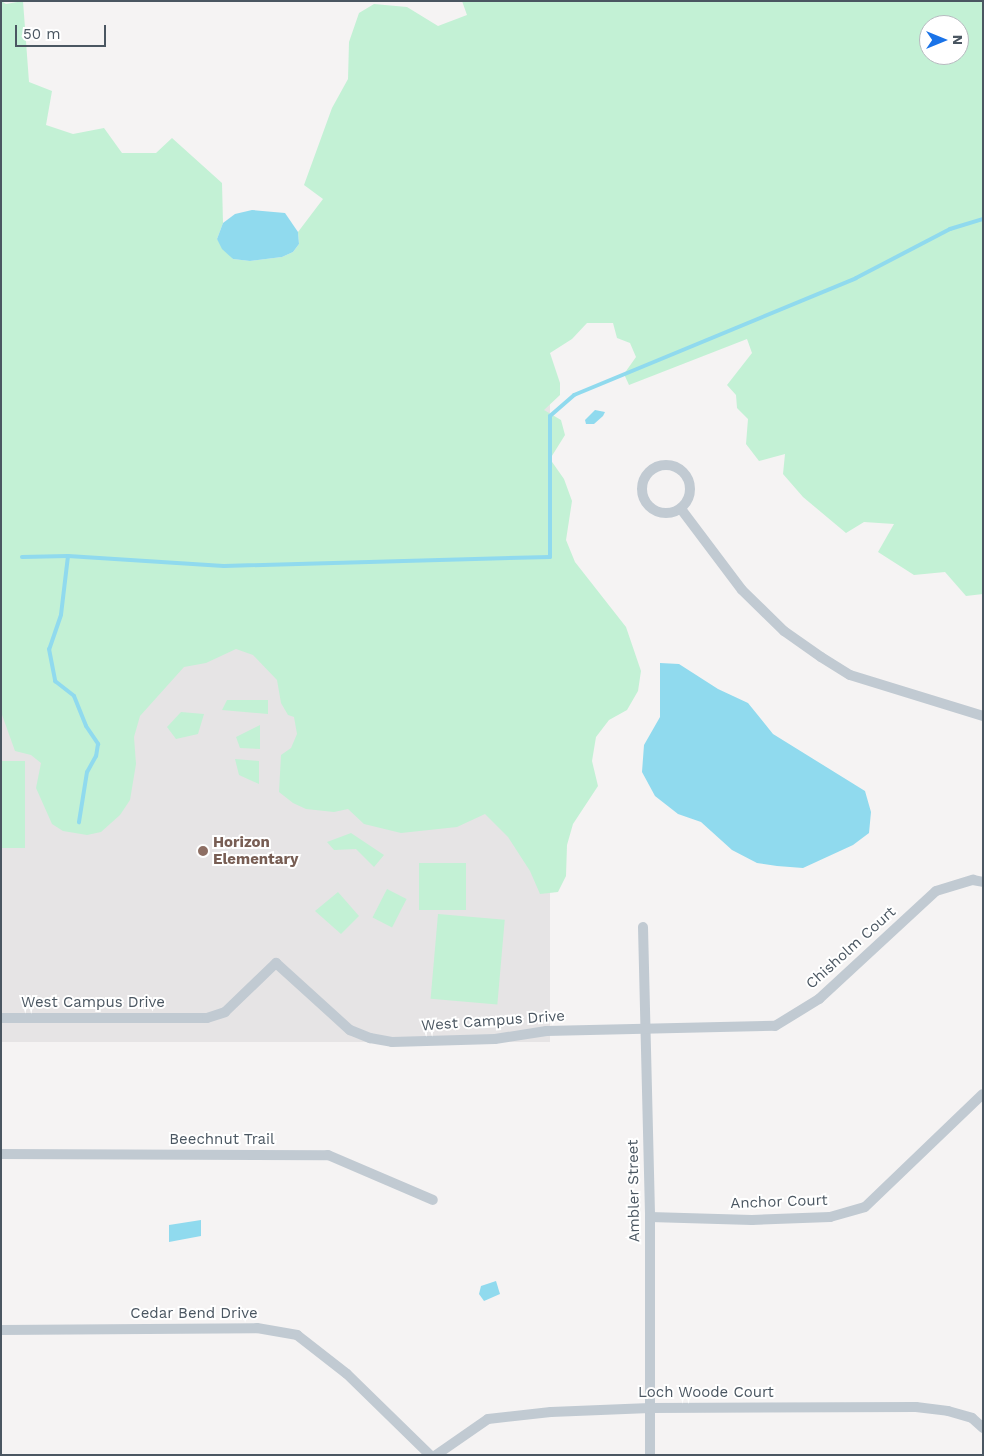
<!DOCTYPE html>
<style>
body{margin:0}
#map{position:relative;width:984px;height:1456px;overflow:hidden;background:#f5f3f3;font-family:"Work Sans",sans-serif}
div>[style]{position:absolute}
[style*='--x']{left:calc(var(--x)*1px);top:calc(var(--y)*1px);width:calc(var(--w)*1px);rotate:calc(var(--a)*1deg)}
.education>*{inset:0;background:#e6e4e5;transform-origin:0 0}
.green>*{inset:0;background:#c3f1d5;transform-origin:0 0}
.water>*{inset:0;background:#90daee}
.stream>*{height:4px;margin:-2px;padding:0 2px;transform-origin:2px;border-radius:2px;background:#90daee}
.street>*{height:10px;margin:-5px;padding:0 5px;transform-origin:5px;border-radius:5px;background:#c1cad2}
.street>.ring{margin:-5px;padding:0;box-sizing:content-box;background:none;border:10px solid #c1cad2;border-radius:50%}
.dots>*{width:14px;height:14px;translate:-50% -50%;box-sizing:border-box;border:2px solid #fff;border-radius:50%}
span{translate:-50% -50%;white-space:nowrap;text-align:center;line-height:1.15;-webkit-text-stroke:4px #fff;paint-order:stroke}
.education-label{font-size:15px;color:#785e54;font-weight:700}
.left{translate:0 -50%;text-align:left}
.street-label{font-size:15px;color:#4a5661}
.frame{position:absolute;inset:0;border:2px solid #4a5661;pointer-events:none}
.north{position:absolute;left:919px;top:15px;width:50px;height:50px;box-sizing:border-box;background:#fff;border:1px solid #b7bbc0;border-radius:50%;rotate:90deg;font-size:14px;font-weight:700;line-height:20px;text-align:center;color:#4a5661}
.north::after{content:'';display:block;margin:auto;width:18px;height:22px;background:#1a73e8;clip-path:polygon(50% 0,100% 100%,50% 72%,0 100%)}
.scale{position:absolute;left:15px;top:25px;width:91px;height:22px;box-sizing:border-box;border:2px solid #4a5661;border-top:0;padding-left:6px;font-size:15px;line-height:18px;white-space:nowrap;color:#4a5661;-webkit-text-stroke:4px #fff;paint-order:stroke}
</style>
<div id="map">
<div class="education">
<i style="left:1px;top:353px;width:549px;height:689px"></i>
</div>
<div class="green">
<i style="clip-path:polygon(evenodd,1px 1px,6px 4px,23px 1px,29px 82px,52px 91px,46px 125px,73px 134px,104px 128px,122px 153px,156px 153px,172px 138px,222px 183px,223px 223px,217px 239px,233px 259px,250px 261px,282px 257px,293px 252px,299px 244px,298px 232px,323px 199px,304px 185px,332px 108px,348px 79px,349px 42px,359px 13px,374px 4px,407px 7px,438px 26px,467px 15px,462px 1px,983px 1px,983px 594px,966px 596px,945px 572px,914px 575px,878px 552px,894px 524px,864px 522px,846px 533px,803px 497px,783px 474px,785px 454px,759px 461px,746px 444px,748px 419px,737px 408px,736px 395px,727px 385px,752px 353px,747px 339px,629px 385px,624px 374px,636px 357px,630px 343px,617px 338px,613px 323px,587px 323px,572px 339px,550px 353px,560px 383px,560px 395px,544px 410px,561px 420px,565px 435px,550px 459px,564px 479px,572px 501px,566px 540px,575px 562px,626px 627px,641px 671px,638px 691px,627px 710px,609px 720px,596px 737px,592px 761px,598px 786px,573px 824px,567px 845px,566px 876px,558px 892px,540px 894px,530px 871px,508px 837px,485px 814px,457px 827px,401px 833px,364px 824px,348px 809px,334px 812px,306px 809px,293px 803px,279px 792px,281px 755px,291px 748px,297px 734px,294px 717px,288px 715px,281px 703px,277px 680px,253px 655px,236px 649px,206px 663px,184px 667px,140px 716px,134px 737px,136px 764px,130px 800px,120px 815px,101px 832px,87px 835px,63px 831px,52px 824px,36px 788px,41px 763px,31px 755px,15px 751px,1px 712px,1px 1px,929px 25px,959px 25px,959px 55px,929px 55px,929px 25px)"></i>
<i style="clip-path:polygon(227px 700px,268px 700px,268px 714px,222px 710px)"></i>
<i style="clip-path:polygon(181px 712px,204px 714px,198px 734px,176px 739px,167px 727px)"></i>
<i style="clip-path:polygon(260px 725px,260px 749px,240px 748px,236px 737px)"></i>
<i style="clip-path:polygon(235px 759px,259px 761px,259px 784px,239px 775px)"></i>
<i style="left:1px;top:761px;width:24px;height:87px"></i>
<i style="clip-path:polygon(351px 833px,384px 855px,374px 867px,356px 849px,334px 850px,327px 842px)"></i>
<i style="left:419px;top:863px;width:47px;height:47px"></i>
<i style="left:387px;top:889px;width:22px;height:32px;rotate:27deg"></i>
<i style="clip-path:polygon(338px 892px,359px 916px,341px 934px,315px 911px)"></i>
<i style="left:438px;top:914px;width:67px;height:85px;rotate:5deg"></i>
</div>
<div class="water">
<i style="clip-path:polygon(252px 210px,285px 213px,298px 232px,299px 244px,293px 252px,282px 257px,250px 261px,233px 259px,222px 249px,217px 239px,223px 223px,235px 214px)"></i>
<i style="clip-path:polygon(595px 410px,605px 412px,603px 416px,594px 424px,586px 424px,585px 420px)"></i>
<i style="clip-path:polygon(660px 663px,679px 664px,718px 689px,748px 703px,773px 734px,865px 791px,871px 812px,869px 833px,853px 845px,803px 868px,777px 866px,757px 863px,732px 850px,701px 822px,678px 814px,655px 796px,642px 772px,644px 745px,660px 717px)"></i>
<i style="clip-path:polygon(201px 1220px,201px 1236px,169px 1242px,169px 1225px)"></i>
<i style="clip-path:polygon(496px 1281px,500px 1294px,484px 1301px,479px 1294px,481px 1286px)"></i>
</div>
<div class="stream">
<i style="--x:68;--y:556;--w:59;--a:96.8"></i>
<i style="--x:61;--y:615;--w:36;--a:109"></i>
<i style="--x:49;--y:649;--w:33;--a:79"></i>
<i style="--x:55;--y:681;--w:24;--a:38"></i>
<i style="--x:74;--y:696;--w:32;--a:68"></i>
<i style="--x:86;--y:726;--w:22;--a:56"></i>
<i style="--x:98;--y:744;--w:12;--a:99"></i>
<i style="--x:96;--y:756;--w:18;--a:119"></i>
<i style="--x:87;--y:772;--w:51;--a:99.1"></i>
<i style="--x:22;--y:557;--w:46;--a:-1.2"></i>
<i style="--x:68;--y:556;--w:156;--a:3.7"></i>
<i style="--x:224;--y:566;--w:326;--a:-1.6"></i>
<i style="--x:550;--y:557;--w:141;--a:-90"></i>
<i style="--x:550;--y:416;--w:32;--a:-41"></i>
<i style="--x:574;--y:395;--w:305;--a:-22.5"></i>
<i style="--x:856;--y:278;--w:106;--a:-27.5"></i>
<i style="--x:950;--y:229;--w:34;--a:-17"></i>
</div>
<div class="street">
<i class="ring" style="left:642px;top:465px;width:38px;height:38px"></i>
<i style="--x:681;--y:509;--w:101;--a:53"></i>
<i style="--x:742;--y:590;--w:59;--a:44.3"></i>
<i style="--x:784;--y:631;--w:45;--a:35.1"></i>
<i style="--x:821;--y:657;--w:34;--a:32"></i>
<i style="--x:850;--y:675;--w:139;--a:17.1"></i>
<i style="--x:643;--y:927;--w:290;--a:88.6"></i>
<i style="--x:650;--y:1217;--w:238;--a:90"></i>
<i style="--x:1;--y:1018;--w:206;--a:0"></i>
<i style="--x:207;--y:1018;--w:19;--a:-18"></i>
<i style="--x:225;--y:1012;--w:71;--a:-43.9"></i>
<i style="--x:276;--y:963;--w:100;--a:42.2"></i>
<i style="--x:350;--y:1030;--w:22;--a:22"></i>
<i style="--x:370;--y:1038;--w:22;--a:10"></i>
<i style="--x:392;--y:1042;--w:103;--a:-1.7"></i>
<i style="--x:495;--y:1039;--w:52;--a:-8.9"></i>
<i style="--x:546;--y:1031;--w:229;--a:-1.3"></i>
<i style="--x:775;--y:1026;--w:52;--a:-31.5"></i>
<i style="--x:819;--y:999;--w:159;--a:-42.7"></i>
<i style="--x:936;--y:891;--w:39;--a:-17"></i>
<i style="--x:973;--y:880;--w:10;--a:11"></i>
<i style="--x:1;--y:1154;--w:327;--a:0.2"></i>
<i style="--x:328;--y:1155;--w:114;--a:23.2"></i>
<i style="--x:650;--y:1217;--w:102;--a:1.7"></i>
<i style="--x:752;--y:1220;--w:78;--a:-2.2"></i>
<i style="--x:830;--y:1217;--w:36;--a:-16"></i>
<i style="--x:865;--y:1207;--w:163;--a:-43.8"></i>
<i style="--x:1;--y:1330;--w:256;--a:-0.4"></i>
<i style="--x:257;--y:1328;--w:41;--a:9.9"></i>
<i style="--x:297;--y:1335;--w:63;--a:38"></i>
<i style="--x:347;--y:1374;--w:116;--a:44.3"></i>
<i style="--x:436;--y:1455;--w:63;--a:-34.7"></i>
<i style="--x:488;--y:1419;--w:63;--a:-6.3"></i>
<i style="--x:551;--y:1412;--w:99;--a:-2.3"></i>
<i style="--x:650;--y:1408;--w:266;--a:-0.2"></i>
<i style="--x:916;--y:1407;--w:32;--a:7"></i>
<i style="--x:948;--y:1411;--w:25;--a:16"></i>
<i style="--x:972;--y:1418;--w:15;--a:42"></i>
</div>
<div class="dots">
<i style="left:203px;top:851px;background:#8d6e63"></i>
</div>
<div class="education-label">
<span class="left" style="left:213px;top:851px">Horizon<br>Elementary</span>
</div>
<div class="street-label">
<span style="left:851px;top:948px;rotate:-42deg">Chisholm Court</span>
<span style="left:93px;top:1003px">West Campus Drive</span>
<span style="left:493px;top:1021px;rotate:-4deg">West Campus Drive</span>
<span style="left:222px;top:1140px">Beechnut Trail</span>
<span style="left:634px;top:1191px;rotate:-91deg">Ambler Street</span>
<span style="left:779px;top:1202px;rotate:-2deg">Anchor Court</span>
<span style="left:194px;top:1314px">Cedar Bend Drive</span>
<span style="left:706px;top:1393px">Loch Woode Court</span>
</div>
<div class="frame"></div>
<div class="north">N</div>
<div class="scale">50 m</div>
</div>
